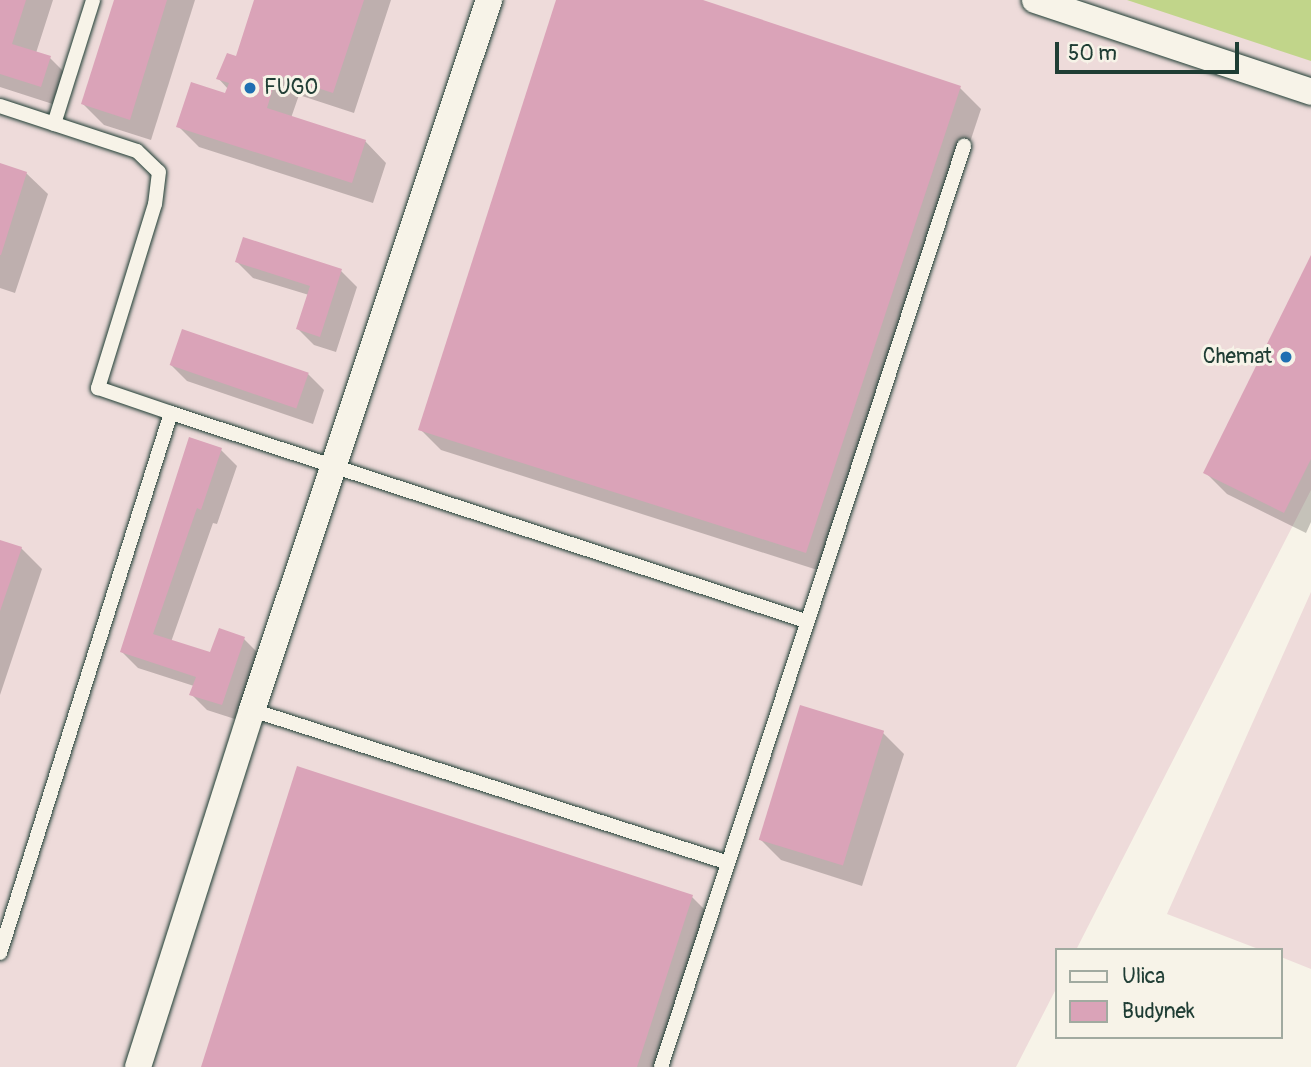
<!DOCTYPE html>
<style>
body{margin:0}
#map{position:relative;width:1311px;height:1067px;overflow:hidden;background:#f7f3e8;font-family:Pangolin,sans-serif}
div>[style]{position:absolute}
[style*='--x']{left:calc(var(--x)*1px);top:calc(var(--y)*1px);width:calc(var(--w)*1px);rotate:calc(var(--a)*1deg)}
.built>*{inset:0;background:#eedbda}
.green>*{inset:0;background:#c1d58a}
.shadow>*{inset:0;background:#0003}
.building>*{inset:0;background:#daa3b8;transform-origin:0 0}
.roads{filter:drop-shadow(0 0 2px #1f3d34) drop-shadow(0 0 2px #1f3d34)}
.service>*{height:14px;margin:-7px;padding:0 7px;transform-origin:7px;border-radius:7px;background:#f7f3e8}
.minor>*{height:26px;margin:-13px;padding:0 13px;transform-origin:13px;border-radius:13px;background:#f7f3e8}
.dots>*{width:19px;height:19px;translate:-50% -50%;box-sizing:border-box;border:4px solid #f7f3e8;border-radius:50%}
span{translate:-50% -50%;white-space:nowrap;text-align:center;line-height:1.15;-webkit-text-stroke:6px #f7f3e8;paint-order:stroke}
.poi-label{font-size:21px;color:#1f3d34}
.left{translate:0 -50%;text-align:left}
.right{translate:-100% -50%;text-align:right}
.legend{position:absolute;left:1055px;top:948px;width:228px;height:91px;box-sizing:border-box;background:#f7f3e8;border:2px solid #a1aaa0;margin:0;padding:9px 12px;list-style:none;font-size:21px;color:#1f3d34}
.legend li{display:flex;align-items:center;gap:14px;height:35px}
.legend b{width:35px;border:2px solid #a1aaa0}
.scale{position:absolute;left:1055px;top:42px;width:184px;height:32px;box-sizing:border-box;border:4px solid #1f3d34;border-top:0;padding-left:9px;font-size:21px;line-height:24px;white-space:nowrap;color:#1f3d34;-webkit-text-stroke:5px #f7f3e8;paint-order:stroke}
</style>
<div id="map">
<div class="built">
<i style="clip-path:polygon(0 0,1311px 0,1311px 490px,1076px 950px,1057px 950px,1057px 987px,1016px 1067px,0 1067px)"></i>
<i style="clip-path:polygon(1311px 592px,1311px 969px,1281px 957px,1281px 950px,1261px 950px,1167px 914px)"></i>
</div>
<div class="green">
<i style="clip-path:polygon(1127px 0,1311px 0,1311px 61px)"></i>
</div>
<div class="shadow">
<i style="clip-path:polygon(0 0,53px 0,36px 53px,50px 58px,71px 79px,62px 107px,0 87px)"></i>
<i style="clip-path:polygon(115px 0,195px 0,151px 140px,104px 125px,83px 104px)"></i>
<i style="clip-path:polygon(255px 0,391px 0,354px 113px,299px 95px,291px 118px,365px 141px,386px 163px,373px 203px,199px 147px,178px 126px,226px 95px,228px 89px,218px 78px,237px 58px)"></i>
<i style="clip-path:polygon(557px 0,697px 0,960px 88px,981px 109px,827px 573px,441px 450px,420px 429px)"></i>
<i style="clip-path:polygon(0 165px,26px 173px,48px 194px,15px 293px,0 288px)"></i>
<i style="clip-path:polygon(1311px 259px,1311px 522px,1306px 533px,1227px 494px,1206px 473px)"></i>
<i style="clip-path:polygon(237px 262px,341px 271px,357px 287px,336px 352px,314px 345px,298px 329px,309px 295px,253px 278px)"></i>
<i style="clip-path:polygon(171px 365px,308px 374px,324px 390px,313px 424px,187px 381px)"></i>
<i style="clip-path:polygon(221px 450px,237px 466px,217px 524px,213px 523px,171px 642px,212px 655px,244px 639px,260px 655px,238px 720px,207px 710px,191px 694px,194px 686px,138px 668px,122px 652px)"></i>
<i style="clip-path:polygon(0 541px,21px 548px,42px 569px,0 695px)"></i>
<i style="clip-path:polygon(883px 733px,904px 754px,862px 886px,781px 860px,760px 839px)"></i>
<i style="clip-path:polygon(692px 897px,708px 913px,658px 1067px,203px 1067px)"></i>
</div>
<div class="building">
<i style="clip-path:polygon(0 0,26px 0,12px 44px,51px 56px,41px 87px,0 74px)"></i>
<i style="clip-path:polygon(114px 0,167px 0,130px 120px,81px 104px)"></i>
<i style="clip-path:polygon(254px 0,364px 0,333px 93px,277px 75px,267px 108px,366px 140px,352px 183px,176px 127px,191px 82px,225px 93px,229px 83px,216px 79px,227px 53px,236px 56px)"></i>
<i style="clip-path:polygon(556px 0,703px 0,961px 86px,806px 553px,418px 430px)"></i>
<i style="clip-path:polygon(0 163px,27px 172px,1px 255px,0 255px)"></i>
<i style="clip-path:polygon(243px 237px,342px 269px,320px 337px,296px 329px,310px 286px,235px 262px)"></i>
<i style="clip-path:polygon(1311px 255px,1311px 459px,1284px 513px,1203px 473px)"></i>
<i style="left:182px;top:329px;width:134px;height:38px;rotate:19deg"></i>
<i style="clip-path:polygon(189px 437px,222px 448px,201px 510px,197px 508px,153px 634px,210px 652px,219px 628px,245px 637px,222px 705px,189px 695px,196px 677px,120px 652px)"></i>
<i style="clip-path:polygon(0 540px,22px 547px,0 611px)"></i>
<i style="left:800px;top:705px;width:88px;height:141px;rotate:17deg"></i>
<i style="clip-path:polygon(297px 766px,693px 895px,637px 1067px,201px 1067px)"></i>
</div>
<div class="roads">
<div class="service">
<i style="--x:0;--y:106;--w:144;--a:18.2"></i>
<i style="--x:137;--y:151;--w:30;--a:44"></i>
<i style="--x:159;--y:172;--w:32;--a:97"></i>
<i style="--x:155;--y:204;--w:193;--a:107.2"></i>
<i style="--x:98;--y:388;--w:77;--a:18.9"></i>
<i style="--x:54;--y:124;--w:130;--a:-72.5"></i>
<i style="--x:252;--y:710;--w:500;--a:17.8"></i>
<i style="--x:0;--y:953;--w:566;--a:-72.43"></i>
<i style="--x:171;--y:413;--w:668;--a:18.14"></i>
<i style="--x:661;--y:1067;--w:970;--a:-71.79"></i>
</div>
<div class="minor">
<i style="--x:1035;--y:0;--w:291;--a:18.4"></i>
<i style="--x:138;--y:1067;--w:375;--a:-72.3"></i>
<i style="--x:252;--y:710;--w:749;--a:-71.54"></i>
</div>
</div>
<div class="dots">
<i style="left:250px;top:88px;background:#1f6fb2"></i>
<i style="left:1286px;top:357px;background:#1f6fb2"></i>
</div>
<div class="poi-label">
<span class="left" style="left:264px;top:88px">FUGO</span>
<span class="right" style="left:1272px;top:357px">Chemat</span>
</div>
<ul class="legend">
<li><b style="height:9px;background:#f7f3e8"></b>Ulica</li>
<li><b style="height:19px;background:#daa3b8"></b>Budynek</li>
</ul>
<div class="scale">50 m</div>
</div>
